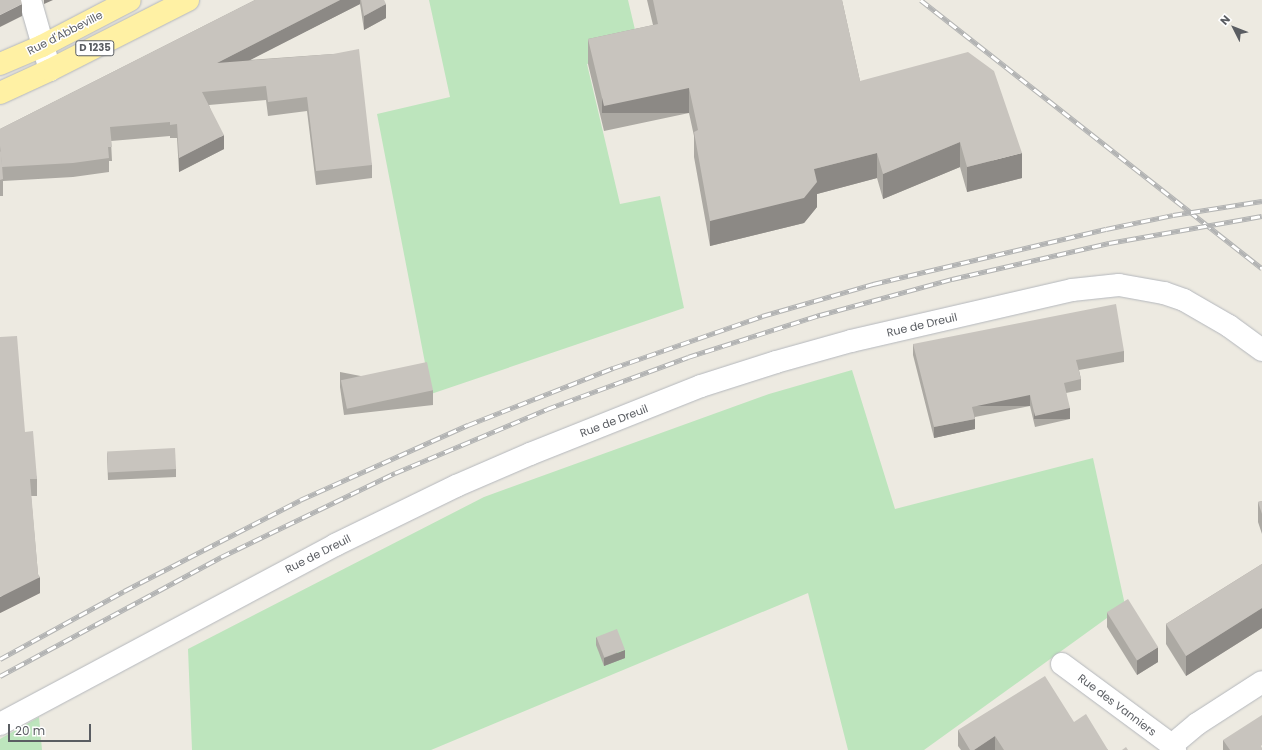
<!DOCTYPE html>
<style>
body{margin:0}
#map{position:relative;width:1262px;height:750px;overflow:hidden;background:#edeae1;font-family:Poppins,sans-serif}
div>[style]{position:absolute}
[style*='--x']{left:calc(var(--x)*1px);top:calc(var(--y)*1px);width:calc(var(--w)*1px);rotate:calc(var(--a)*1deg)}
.green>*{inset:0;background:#bde5bd}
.roads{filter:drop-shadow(0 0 1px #b4b7bc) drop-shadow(0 0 1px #b4b7bc)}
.minor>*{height:22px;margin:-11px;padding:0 11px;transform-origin:11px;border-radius:11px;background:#fff}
.major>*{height:22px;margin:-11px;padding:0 11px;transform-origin:11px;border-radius:11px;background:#fff1a4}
.rail>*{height:4.5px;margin-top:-2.25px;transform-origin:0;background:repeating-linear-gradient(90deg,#fff 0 9px,#b2b3b3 0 18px);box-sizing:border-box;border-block:1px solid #b2b3b3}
.wall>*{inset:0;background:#aca9a3}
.shaded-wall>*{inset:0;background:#8c8985;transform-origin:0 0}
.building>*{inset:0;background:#c8c4be;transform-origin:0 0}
span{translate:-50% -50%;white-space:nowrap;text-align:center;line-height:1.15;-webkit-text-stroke:3px #fff;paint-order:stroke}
.shield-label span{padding:1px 3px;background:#fff;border:1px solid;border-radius:3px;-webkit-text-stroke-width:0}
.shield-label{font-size:10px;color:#5a5d62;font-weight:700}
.street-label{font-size:11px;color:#5a5d62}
.north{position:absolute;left:1214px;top:8px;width:40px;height:40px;-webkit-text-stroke:3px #fff;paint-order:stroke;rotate:312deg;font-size:11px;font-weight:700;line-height:16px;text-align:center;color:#5a5d62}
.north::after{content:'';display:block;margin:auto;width:14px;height:18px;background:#5a5d62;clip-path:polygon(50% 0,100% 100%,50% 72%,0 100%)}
.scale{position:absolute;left:8px;top:724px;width:83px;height:18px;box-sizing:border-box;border:2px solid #5a5d62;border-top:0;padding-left:5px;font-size:12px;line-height:14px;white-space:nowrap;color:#5a5d62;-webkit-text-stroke:3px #fff;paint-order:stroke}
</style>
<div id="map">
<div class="green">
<i style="clip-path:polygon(429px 0,628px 0,640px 51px,587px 64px,620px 204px,660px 196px,684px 308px,431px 394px,377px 114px,450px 97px)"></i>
<i style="clip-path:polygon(852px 370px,895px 509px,1093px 458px,1125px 605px,924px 750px,848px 750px,808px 593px,431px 750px,192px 750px,188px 649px,484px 497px,769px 394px)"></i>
<i style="clip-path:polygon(39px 717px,42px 750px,0 750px,0 739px)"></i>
</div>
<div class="roads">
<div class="minor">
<i style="--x:30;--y:0;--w:73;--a:74.1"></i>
<i style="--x:1062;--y:664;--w:137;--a:36.4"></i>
<i style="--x:1172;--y:745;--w:6;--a:59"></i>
<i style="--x:0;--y:724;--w:380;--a:-28.1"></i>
<i style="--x:335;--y:545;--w:135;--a:-26"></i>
<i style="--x:456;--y:486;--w:81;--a:-23.4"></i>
<i style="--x:530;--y:454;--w:184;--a:-21.7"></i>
<i style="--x:701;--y:386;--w:79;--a:-17.7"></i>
<i style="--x:776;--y:362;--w:78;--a:-15.6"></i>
<i style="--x:851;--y:341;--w:227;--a:-13"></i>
<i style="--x:1072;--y:290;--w:47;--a:-6.1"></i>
<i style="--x:1119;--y:285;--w:46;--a:10.1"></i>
<i style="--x:1164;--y:293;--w:21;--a:19"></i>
<i style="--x:1184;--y:300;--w:52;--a:30"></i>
<i style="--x:1229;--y:326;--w:41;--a:36"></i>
<i style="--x:1172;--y:745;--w:33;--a:-40"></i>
<i style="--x:1197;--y:724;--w:77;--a:-32.9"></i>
</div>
<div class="major">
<i style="--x:0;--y:64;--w:46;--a:-23.2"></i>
<i style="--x:42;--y:46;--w:99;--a:-27.6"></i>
<i style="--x:0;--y:93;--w:55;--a:-24.7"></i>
<i style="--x:50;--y:70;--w:155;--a:-26.9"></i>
</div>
</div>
<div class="rail">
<i style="--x:921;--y:0;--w:434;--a:38.2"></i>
<i style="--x:0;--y:659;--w:141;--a:-28.7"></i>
<i style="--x:124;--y:591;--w:198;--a:-27.3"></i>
<i style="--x:300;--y:500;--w:184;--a:-24.1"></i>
<i style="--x:468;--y:425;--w:156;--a:-21.5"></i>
<i style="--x:613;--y:368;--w:158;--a:-19.2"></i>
<i style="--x:762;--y:316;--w:116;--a:-16.1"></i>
<i style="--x:873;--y:284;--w:239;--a:-13.3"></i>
<i style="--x:1106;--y:229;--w:68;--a:-11.8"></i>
<i style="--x:1173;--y:215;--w:90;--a:-8.9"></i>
<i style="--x:0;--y:676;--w:251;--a:-28.3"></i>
<i style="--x:221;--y:557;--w:193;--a:-25.8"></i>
<i style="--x:395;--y:473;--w:165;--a:-22.8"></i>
<i style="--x:547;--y:409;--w:150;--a:-20.2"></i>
<i style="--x:688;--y:357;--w:139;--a:-17.7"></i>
<i style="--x:820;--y:315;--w:137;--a:-15.3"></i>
<i style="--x:952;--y:279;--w:161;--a:-12.9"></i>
<i style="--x:1109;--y:243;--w:155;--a:-10"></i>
</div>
<div class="wall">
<i style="clip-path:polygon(255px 0,384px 0,386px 18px,364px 30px,360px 4px,249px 60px,333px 54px,372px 165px,372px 178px,316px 185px,307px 111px,268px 116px,266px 100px,209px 105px,224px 149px,179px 172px,177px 138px,170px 138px,170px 136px,111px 141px,112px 161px,109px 161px,109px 172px,73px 177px,3px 181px,3px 196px,0 196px,0 129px)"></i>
<i style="clip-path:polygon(647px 0,842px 0,860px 81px,1022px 178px,967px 192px,960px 167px,883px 199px,877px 178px,817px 194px,817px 207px,804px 223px,710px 246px,694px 157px,694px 136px,689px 113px,604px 131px,588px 64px,588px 39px,653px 25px)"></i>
<i style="clip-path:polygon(913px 344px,1124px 351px,1124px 362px,1079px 370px,1081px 379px,1081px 390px,1066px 393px,1070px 419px,1035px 427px,1030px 406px,975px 417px,975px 429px,934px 438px,913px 355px)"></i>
<i style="clip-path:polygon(340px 372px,433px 390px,433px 405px,344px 415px,340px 387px)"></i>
<i style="clip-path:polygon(25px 432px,37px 479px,37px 496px,31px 496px,38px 574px,40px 593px,0 613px)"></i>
<i style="clip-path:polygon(107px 453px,176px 469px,176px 477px,108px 480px)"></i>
<i style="clip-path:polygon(1262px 501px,1262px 534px,1258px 522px,1258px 502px)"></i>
<i style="clip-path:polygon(1262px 564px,1262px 628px,1186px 676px,1166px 644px,1166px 624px)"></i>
<i style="clip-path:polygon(1107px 612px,1158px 662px,1137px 675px,1107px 627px)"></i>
<i style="clip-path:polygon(596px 637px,625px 658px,604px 666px,596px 645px)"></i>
<i style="clip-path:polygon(1074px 722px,1108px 750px,961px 750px,958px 746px,958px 730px)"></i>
<i style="clip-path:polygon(1223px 740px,1262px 750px,1223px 750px)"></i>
</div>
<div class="shaded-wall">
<i style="clip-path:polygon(44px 0,53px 0,44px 4px)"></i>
<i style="clip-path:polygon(340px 0,360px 0,360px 4px,217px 77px,217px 63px)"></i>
<i style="clip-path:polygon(22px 4px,22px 16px,0 27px,0 15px)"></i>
<i style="clip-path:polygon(386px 4px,386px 18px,364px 30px,364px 16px)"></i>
<i style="left:689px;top:88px;width:25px;height:87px;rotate:90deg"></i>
<i style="clip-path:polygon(224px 135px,224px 149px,179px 172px,179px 158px)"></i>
<i style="clip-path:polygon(960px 142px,960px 167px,883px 199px,883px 174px)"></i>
<i style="clip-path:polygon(877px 153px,877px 178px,817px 194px,817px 207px,804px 223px,710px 246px,710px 221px,814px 169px)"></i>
<i style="clip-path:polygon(1022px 153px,1022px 178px,967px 192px,967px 167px)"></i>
<i style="left:1030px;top:395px;width:11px;height:59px;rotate:90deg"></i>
<i style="left:1070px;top:408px;width:11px;height:36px;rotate:90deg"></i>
<i style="clip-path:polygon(975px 419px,975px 429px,934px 438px,934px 427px)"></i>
<i style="clip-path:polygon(40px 577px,40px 593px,0 613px,0 597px)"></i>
<i style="clip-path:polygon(1262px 608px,1262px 628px,1186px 676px,1186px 656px)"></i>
<i style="clip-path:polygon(1158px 647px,1158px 662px,1137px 675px,1137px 660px)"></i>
<i style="clip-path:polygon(625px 650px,625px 658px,604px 666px,604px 658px)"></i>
<i style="clip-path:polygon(995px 736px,995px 750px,974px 750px)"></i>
</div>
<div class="building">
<i style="clip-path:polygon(0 0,21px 0,22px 4px,0 15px)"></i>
<i style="clip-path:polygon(255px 0,340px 0,217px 63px,333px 54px,359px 49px,372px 165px,316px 171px,307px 97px,268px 102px,266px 86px,202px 92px,224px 135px,179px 158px,177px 124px,170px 125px,170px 122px,110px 127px,112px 147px,108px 147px,109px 158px,73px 163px,2px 167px,0 146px,0 129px)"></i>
<i style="clip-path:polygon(361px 0,384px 0,386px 4px,364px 16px)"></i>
<i style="clip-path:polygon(653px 0,842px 0,860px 81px,968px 52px,994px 71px,1022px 153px,967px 167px,960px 142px,883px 174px,877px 153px,814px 169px,817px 182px,804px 198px,710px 221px,694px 132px,698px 130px,689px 88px,604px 106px,588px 39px,658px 24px)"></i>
<i style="clip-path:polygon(1px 151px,3px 179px,0 180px,0 152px)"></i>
<i style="clip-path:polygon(1116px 304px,1124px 351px,1076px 360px,1081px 379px,1064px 383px,1070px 408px,1035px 416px,1030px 395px,972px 407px,975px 419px,934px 427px,913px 344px)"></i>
<i style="clip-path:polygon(17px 336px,25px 432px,33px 431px,37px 479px,30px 479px,38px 574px,40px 577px,0 597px,0 337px)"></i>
<i style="left:427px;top:362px;width:29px;height:88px;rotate:78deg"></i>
<i style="left:175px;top:448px;width:21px;height:68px;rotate:87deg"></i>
<i style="clip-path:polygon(1262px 501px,1262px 514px,1258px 502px)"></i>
<i style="clip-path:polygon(1262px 564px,1262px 608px,1186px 656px,1166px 624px)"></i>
<i style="left:1128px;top:599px;width:57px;height:25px;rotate:58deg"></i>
<i style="left:617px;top:629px;width:22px;height:22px;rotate:69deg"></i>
<i style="clip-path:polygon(1045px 676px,1074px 722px,1086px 714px,1108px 750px,1004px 750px,995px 736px,974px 750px,970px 750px,958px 730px)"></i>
<i style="clip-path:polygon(1262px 715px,1262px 745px,1261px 746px,1262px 748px,1262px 750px,1230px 750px,1223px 740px)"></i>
<i style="clip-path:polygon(1126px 747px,1128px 750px,1122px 750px)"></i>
</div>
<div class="shield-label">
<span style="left:95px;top:48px">D 1235</span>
</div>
<div class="street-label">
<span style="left:65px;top:33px;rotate:-27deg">Rue d'Abbeville</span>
<span style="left:922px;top:325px;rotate:-13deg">Rue de Dreuil</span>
<span style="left:614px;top:421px;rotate:-21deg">Rue de Dreuil</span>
<span style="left:318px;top:554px;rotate:-27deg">Rue de Dreuil</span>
<span style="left:1117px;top:705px;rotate:37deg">Rue des Vanniers</span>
</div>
<div class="north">N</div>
<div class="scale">20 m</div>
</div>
